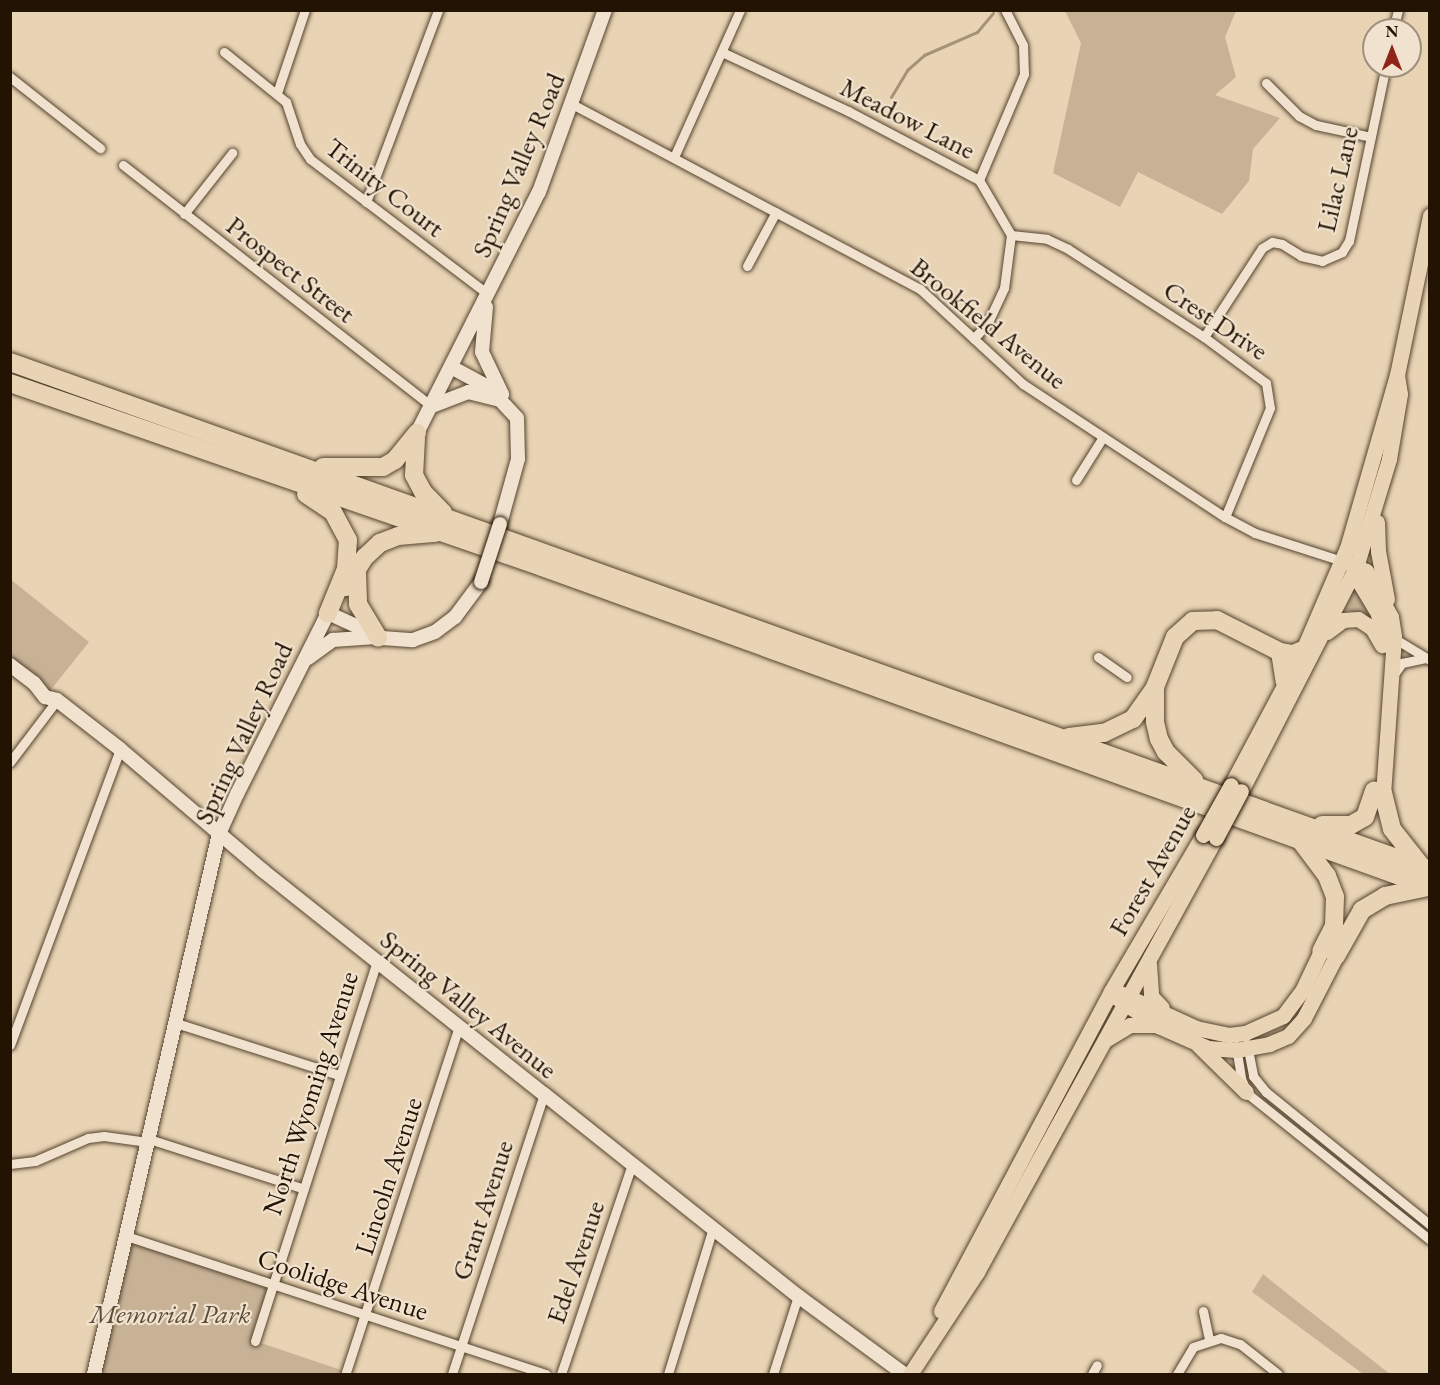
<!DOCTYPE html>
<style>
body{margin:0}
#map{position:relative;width:1440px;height:1385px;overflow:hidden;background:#e8d3b4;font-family:"EB Garamond",serif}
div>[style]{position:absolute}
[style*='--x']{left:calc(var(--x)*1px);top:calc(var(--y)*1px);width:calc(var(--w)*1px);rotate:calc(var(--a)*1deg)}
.green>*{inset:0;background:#c7b296}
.stream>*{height:3px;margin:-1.5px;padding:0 1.5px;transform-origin:1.5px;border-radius:1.5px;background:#a59277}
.roads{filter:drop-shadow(0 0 2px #54432e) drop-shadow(0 0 2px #54432e)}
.street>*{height:9px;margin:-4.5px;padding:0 4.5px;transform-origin:4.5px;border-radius:4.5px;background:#f0e2ce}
.secondary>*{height:14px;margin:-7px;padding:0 7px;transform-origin:7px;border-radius:7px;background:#f0e2ce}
.primary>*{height:15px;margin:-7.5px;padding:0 7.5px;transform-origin:7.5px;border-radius:7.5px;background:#e8d3b4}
.highway>*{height:18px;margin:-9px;padding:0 9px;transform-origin:9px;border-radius:9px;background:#e8d3b4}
.bridges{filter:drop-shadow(0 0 2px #231302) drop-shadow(0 0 2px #231302)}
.secondary-bridge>*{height:14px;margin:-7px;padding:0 7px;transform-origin:7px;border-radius:7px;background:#f0e2ce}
.primary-bridge>*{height:15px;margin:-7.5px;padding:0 7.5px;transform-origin:7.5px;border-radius:7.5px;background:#e8d3b4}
span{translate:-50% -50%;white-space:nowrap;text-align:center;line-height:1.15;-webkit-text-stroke:4.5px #f0e2ce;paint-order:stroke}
.street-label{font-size:27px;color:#231302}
.park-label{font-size:27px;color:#5c4b36;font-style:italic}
.frame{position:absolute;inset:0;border:12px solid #231302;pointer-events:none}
.north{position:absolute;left:1362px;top:18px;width:60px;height:60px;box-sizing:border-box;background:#f0e2ce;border:2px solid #9e8f7c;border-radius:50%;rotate:0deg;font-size:16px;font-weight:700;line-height:24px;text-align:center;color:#231302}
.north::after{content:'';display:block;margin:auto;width:21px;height:27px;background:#8f2418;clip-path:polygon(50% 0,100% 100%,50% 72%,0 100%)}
</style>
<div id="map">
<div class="green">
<i style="clip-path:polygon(1065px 11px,1236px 11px,1225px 37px,1236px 77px,1215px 95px,1280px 118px,1253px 149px,1249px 181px,1222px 214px,1138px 172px,1120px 207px,1053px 173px,1081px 43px)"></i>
<i style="clip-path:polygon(10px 579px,89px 642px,45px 697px,11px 670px)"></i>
<i style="clip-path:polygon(1355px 586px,1372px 614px,1370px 617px,1345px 609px)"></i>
<i style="clip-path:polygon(126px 1236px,270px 1284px,255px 1341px,353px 1374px,94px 1374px)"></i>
<i style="clip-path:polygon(1263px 1274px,1289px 1295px,1390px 1374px,1363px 1374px,1252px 1292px)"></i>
</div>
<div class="stream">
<i style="--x:891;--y:97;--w:31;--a:-59"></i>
<i style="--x:907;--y:70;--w:23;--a:-41"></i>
<i style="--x:924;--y:55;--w:58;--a:-23.5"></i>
<i style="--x:977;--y:32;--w:25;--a:-50"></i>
</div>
<div class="roads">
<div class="street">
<i style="--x:1393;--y:30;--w:21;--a:-76"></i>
<i style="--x:224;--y:52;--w:80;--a:38.9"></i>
<i style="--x:286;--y:102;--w:44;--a:71.6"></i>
<i style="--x:300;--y:144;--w:18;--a:56"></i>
<i style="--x:310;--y:159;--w:223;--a:37.2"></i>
<i style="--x:722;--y:52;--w:139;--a:25.1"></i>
<i style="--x:848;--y:111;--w:148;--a:27.8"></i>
<i style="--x:979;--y:180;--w:64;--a:59.8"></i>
<i style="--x:1011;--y:235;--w:53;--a:97.5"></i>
<i style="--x:1004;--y:288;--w:38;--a:115"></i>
<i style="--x:988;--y:323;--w:21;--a:133"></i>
<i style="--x:10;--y:77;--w:115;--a:38.3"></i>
<i style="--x:1266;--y:83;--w:47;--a:45"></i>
<i style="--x:1299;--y:116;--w:19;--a:28"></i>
<i style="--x:1316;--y:125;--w:56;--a:12.3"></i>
<i style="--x:277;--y:93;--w:88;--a:-71.4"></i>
<i style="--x:572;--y:104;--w:394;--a:28"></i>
<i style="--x:920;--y:289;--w:140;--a:42.7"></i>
<i style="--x:1023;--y:384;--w:242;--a:33.4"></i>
<i style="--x:1225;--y:517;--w:34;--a:28"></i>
<i style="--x:1255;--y:533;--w:91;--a:17.8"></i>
<i style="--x:674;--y:157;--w:161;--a:-65.8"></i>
<i style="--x:123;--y:165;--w:392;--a:38"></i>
<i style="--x:979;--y:180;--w:115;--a:-67"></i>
<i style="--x:1024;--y:74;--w:29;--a:-92"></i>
<i style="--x:1023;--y:45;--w:39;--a:-117"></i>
<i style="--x:366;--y:202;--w:205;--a:-69.4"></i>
<i style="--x:184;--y:214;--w:78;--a:-51.8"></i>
<i style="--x:1011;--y:235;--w:36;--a:6"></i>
<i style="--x:1047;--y:239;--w:23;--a:25"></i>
<i style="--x:1068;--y:249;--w:162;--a:32.9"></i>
<i style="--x:1204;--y:337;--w:77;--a:36.6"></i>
<i style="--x:1266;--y:383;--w:25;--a:81"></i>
<i style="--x:1270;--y:408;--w:118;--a:112.4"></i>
<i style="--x:747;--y:266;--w:61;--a:-61.8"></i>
<i style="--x:1204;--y:337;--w:106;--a:-56.9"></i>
<i style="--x:1262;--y:248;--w:12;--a:-31"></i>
<i style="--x:1272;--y:242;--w:10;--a:11"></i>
<i style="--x:1282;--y:244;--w:22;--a:32"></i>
<i style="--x:1301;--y:256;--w:22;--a:13"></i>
<i style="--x:1322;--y:261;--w:22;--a:-24"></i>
<i style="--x:1342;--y:252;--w:13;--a:-58"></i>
<i style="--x:1349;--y:241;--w:179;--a:-78.1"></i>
<i style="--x:1076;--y:480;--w:51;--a:-57.9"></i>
<i style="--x:1392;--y:637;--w:44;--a:31.2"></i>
<i style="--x:1098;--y:657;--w:35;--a:35"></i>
<i style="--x:1394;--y:674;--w:14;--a:-54"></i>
<i style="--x:1402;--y:663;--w:25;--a:-12"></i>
<i style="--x:10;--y:762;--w:78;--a:-52.8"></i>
<i style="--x:176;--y:1023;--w:171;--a:17.7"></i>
<i style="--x:1247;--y:1044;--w:33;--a:79"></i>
<i style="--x:1253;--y:1076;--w:21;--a:51"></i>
<i style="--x:1266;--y:1092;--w:211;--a:39"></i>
<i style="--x:10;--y:1045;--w:316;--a:-69.6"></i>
<i style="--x:1236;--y:1046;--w:33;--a:81"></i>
<i style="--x:1241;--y:1079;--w:17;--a:65"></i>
<i style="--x:1248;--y:1094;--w:233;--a:38.7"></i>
<i style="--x:149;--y:1139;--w:161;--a:17.8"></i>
<i style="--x:10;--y:1164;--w:25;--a:-7"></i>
<i style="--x:35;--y:1161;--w:58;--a:-23.5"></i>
<i style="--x:88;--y:1138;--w:16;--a:-7"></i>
<i style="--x:104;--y:1136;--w:44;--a:7.8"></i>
<i style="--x:126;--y:1236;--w:442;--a:18.2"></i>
<i style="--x:1203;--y:1311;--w:29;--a:78"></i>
<i style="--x:255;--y:1341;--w:399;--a:-72.2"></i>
<i style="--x:346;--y:1372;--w:363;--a:-71.9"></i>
<i style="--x:452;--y:1374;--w:295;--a:-71.8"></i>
<i style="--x:561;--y:1374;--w:222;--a:-71.3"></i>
<i style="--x:668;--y:1374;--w:153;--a:-72.9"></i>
<i style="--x:773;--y:1374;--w:82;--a:-72.2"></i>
<i style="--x:1092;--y:1374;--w:10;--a:-61"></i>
<i style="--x:1177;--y:1374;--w:31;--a:-59"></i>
<i style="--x:1193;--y:1347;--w:29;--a:-18"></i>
<i style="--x:1221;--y:1338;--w:20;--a:18"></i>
<i style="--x:1240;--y:1344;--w:48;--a:38.3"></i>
</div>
<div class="secondary">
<i style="--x:486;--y:307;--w:45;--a:95.1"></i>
<i style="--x:482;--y:352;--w:47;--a:64.5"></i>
<i style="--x:451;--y:367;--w:42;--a:28.4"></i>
<i style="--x:488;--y:387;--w:42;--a:46.9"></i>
<i style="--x:517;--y:418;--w:41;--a:88.6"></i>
<i style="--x:518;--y:459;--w:67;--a:105.5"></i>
<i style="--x:432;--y:406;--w:39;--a:-21"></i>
<i style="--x:468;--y:392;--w:30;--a:14"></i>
<i style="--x:417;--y:433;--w:270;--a:-63.2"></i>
<i style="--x:539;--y:192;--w:194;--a:-70.1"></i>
<i style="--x:308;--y:658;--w:31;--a:-36"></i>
<i style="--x:333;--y:640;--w:39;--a:-4"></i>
<i style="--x:10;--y:665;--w:30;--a:37"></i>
<i style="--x:34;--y:683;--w:18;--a:52"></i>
<i style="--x:45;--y:697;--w:12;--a:14"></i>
<i style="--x:57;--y:700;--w:80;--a:37.9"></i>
<i style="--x:120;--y:749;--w:187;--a:40.4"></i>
<i style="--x:262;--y:870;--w:360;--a:38.5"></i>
<i style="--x:544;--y:1094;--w:325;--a:38.5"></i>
<i style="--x:798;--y:1296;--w:132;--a:36.3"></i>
<i style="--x:94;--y:1374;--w:554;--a:-76.97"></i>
<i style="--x:219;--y:834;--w:44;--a:-65.8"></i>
<i style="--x:237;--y:794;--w:203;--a:-63.3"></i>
<i style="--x:328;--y:613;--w:60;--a:24.8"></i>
<i style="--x:382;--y:638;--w:31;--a:4"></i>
<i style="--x:413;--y:640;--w:23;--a:-20"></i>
<i style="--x:435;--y:632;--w:25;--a:-37"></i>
<i style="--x:455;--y:617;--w:44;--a:-53.4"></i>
</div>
<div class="primary">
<i style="--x:1377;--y:522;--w:29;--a:88"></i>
<i style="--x:1378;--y:551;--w:49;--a:79.4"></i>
<i style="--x:1348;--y:563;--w:20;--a:24"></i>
<i style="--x:1366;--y:571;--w:52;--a:61.5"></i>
<i style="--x:1391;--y:617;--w:20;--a:81"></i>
<i style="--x:1394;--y:637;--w:156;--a:94"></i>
<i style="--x:1356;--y:567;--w:15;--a:79"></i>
<i style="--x:1359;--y:582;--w:37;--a:59"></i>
<i style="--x:1378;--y:614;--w:31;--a:79"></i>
<i style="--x:1327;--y:632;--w:20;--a:-37"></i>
<i style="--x:1343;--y:620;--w:15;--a:-4"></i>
<i style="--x:1358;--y:619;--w:17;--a:33"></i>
<i style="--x:1372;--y:628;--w:20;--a:60"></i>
<i style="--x:1231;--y:785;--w:153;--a:-61.9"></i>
<i style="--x:1303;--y:650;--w:111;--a:-66.7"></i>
<i style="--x:1347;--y:548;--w:180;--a:-73.9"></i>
<i style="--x:1397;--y:375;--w:163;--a:-78.3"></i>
<i style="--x:1241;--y:791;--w:252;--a:-62.8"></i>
<i style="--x:1356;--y:567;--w:113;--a:-73"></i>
<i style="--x:1389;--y:459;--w:66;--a:-80.4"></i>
<i style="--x:1400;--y:394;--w:19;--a:-99"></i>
<i style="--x:1149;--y:964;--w:32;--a:86"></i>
<i style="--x:1151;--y:996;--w:16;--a:47"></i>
<i style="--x:1120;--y:993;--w:84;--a:24.7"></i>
<i style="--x:1196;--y:1028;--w:34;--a:12"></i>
<i style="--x:1229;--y:1035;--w:16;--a:-7"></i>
<i style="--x:1245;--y:1033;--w:42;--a:-24.1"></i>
<i style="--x:1283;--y:1016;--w:31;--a:-53"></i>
<i style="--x:1302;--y:991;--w:44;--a:-64.6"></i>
<i style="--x:1117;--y:998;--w:50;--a:34.3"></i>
<i style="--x:1158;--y:1026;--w:55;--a:23.7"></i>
<i style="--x:1208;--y:1048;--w:28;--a:4"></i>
<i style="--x:1236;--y:1050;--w:34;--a:-10"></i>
<i style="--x:1269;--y:1044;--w:21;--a:-23"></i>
<i style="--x:1288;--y:1036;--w:24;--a:-48"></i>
<i style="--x:1304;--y:1018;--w:70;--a:-62.7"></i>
<i style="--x:1105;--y:1040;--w:29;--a:-31"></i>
<i style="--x:1130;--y:1025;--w:25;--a:0"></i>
<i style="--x:1198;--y:1045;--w:67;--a:44.4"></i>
<i style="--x:941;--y:1311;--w:362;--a:-62"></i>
<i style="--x:1111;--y:991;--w:181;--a:-59.5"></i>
<i style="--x:910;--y:1374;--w:122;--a:-56.7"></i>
<i style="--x:977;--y:1272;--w:495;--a:-61.2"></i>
</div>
<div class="highway">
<i style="--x:10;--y:362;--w:1508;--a:19.68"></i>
<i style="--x:10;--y:383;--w:563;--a:19.08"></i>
<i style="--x:542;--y:567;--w:944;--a:19.82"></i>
<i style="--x:416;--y:438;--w:37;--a:93"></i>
<i style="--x:414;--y:475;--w:19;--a:62"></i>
<i style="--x:423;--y:492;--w:29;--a:46"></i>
<i style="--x:323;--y:467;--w:60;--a:0"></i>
<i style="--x:383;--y:467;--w:14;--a:-30"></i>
<i style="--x:395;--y:460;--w:35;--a:-51"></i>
<i style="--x:306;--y:494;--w:32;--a:34"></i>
<i style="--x:333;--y:512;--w:32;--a:62"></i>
<i style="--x:348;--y:540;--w:29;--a:94"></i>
<i style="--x:346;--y:569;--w:48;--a:112.2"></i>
<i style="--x:357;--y:573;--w:31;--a:88"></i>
<i style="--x:358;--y:604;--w:39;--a:59"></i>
<i style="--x:346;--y:587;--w:36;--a:-58"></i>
<i style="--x:365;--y:557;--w:21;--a:-43"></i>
<i style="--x:380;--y:543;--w:19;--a:-21"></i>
<i style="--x:398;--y:536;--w:38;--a:-5"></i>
<i style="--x:1280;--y:652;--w:30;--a:81"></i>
<i style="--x:1155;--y:690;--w:32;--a:90"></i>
<i style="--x:1155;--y:722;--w:17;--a:77"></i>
<i style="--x:1159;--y:739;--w:15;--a:62"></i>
<i style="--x:1166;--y:752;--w:40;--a:45"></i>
<i style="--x:1069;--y:737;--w:35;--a:-7"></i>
<i style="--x:1104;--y:733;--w:32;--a:-26"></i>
<i style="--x:1133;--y:719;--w:39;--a:-55"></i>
<i style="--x:1155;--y:687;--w:54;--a:-68.2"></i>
<i style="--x:1175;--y:637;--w:24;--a:-42"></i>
<i style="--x:1193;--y:621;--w:24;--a:-2"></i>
<i style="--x:1217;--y:620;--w:71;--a:26.9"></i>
<i style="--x:1280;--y:652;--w:13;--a:9"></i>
<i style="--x:1293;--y:654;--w:11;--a:-22"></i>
<i style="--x:1383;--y:793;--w:37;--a:76"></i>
<i style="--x:1392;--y:829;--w:48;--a:51.7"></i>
<i style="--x:1322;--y:825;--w:29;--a:0"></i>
<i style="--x:1351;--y:825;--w:16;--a:-30"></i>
<i style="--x:1365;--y:817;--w:28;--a:-71"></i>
<i style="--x:1300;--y:840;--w:45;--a:53.1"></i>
<i style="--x:1327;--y:876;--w:22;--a:69"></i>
<i style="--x:1335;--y:897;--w:29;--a:92"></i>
<i style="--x:1334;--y:926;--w:28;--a:117"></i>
<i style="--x:1336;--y:956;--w:53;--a:-60.5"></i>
<i style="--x:1362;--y:910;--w:27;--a:-31"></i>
<i style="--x:1385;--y:896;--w:44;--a:-11.8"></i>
</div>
</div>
<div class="bridges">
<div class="secondary-bridge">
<i style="--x:481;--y:582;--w:61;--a:-71.9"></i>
</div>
<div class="primary-bridge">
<i style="--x:1203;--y:835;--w:57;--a:-60.8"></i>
<i style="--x:1216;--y:838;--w:53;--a:-62"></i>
</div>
</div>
<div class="street-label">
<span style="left:908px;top:118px;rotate:27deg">Meadow Lane</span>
<span style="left:518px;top:165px;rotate:-67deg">Spring Valley Road</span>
<span style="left:1337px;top:179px;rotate:-77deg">Lilac Lane</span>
<span style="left:385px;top:187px;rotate:38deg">Trinity Court</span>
<span style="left:291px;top:269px;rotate:38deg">Prospect Street</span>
<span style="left:1216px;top:320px;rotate:34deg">Crest Drive</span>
<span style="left:989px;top:323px;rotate:39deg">Brookfield Avenue</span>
<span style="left:243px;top:733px;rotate:-65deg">Spring Valley Road</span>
<span style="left:1152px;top:870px;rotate:-60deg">Forest Avenue</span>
<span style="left:469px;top:1004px;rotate:39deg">Spring Valley Avenue</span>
<span style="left:310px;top:1093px;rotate:-72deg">North Wyoming Avenue</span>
<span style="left:388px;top:1176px;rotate:-72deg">Lincoln Avenue</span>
<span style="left:482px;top:1210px;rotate:-72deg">Grant Avenue</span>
<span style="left:575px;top:1262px;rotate:-71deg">Edel Avenue</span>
<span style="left:343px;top:1284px;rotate:18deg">Coolidge Avenue</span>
</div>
<div class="park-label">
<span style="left:170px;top:1314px">Memorial Park</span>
</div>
<div class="frame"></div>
<div class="north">N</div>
</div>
